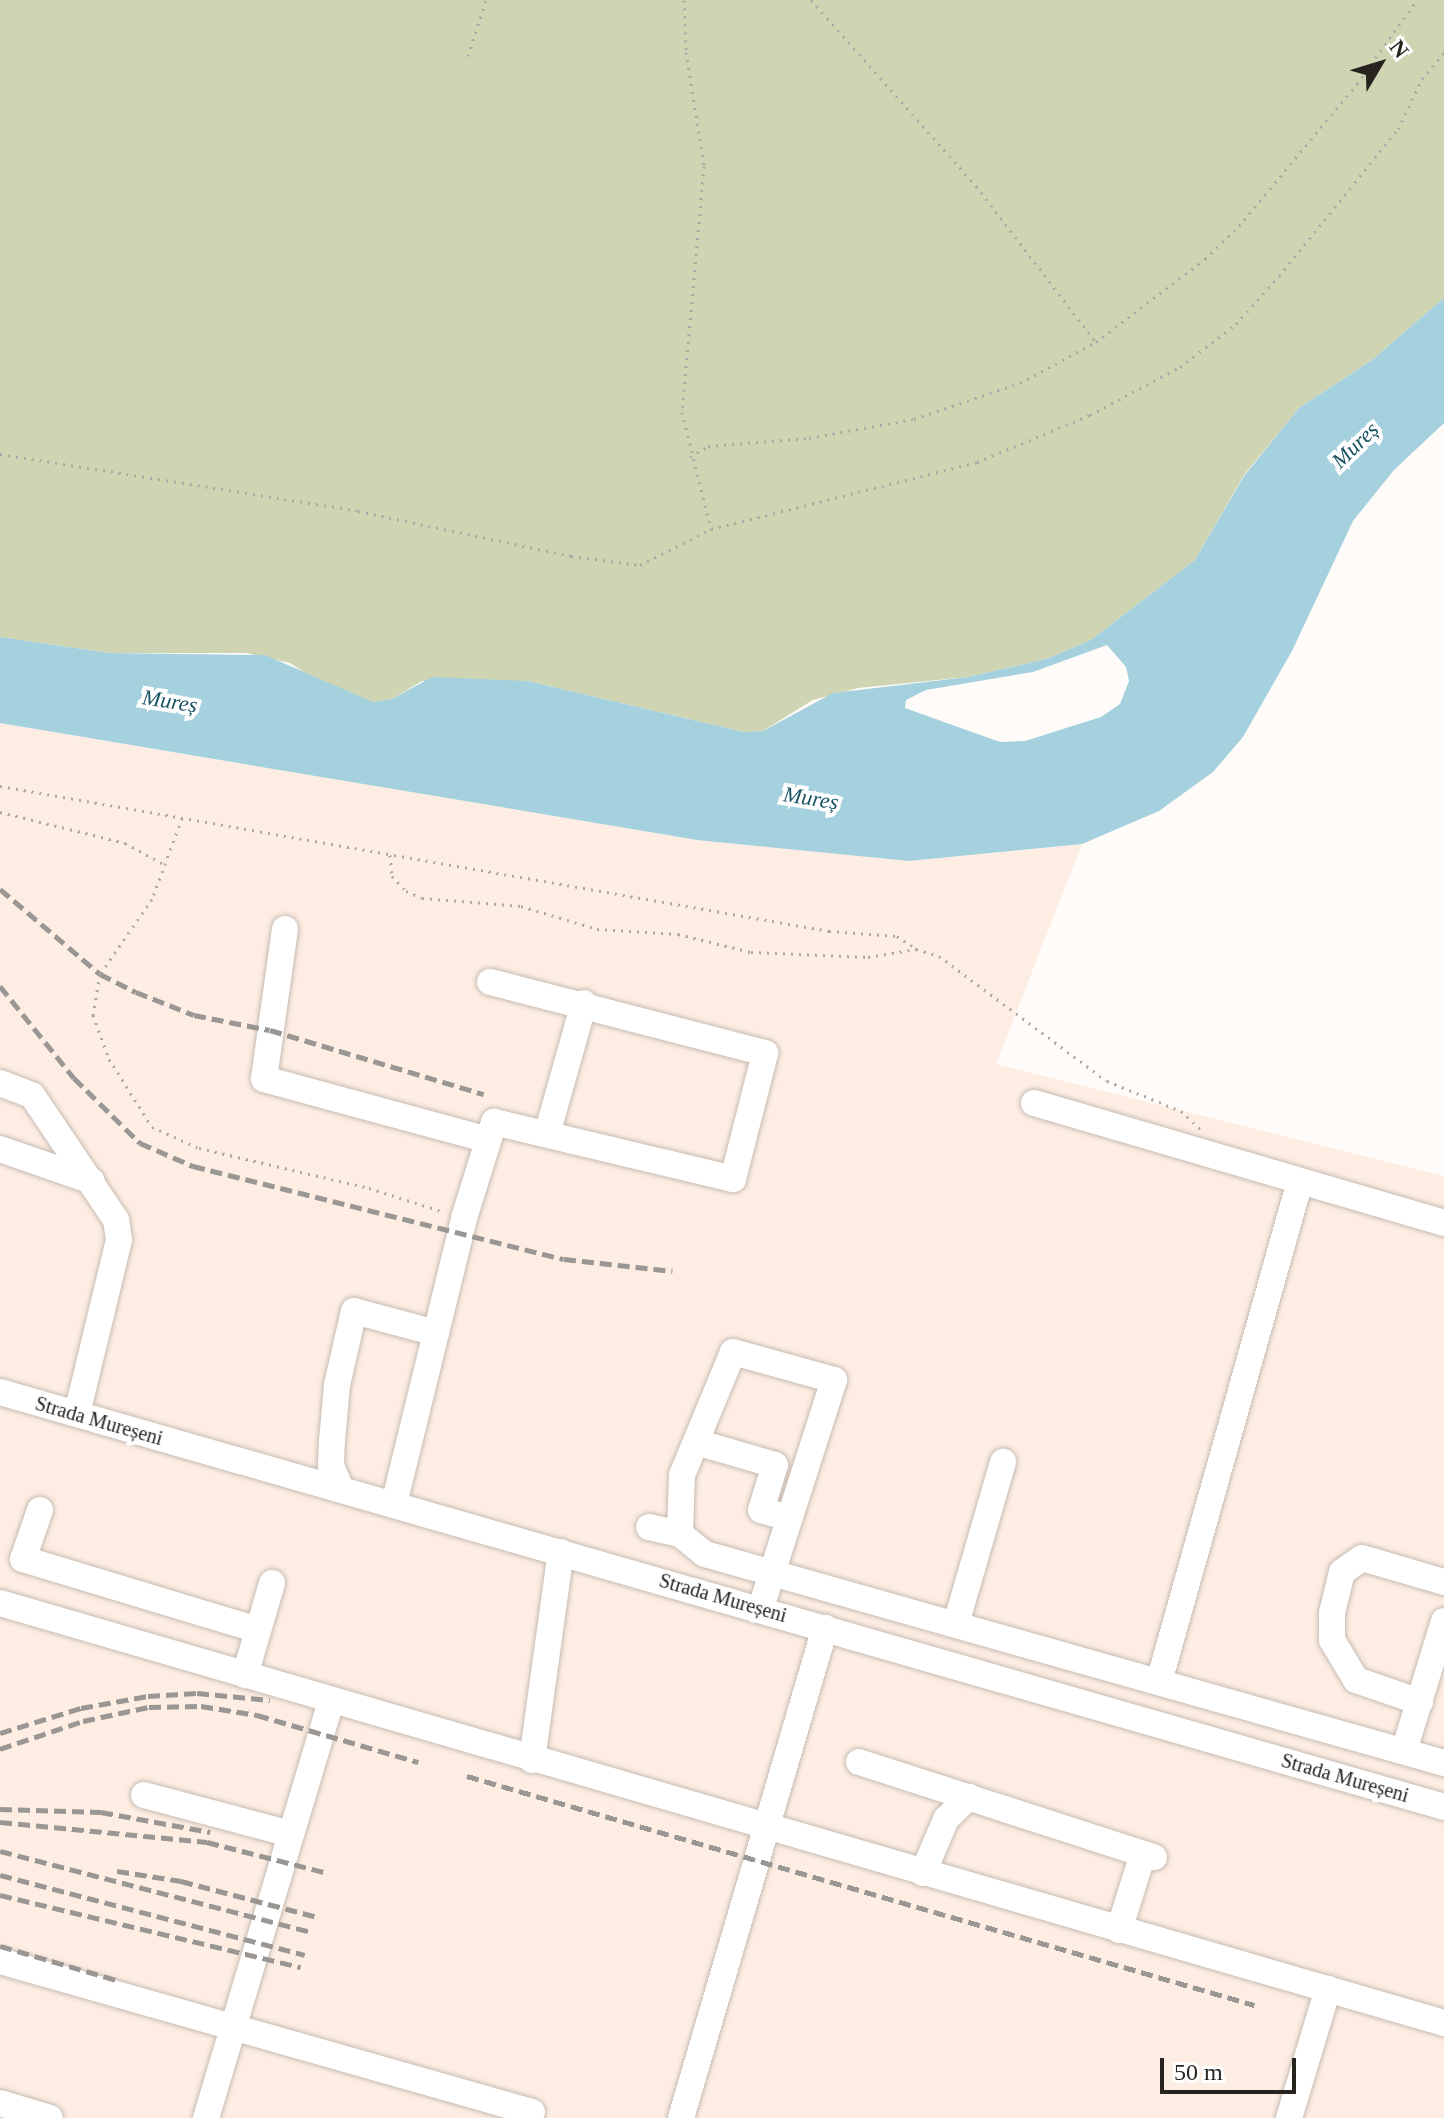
<!DOCTYPE html>
<meta charset="utf-8">
<style>
body{margin:0}
#map{position:relative;width:1444px;height:2118px;overflow:hidden;background:#fefbf9;font-family:"Times New Roman",serif}
div>[style]{position:absolute}
[style*='--x']{left:calc(var(--x)*1px);top:calc(var(--y)*1px);width:calc(var(--w)*1px);rotate:calc(var(--a)*1deg)}
.built>*{inset:0;background:#fdede2}
.green>*{inset:0;background:#cfd5b2}
.water>*{inset:0;background:#a5d1df}
.path>*{height:3px;margin-top:-1.5px;transform-origin:0;background:repeating-linear-gradient(90deg,#aca9a6 0 2px,transparent 0 8px)}
.roads{filter:drop-shadow(0 0 2px #c7bbb2) drop-shadow(0 0 2px #c7bbb2)}
.minor>*{height:26px;margin:-13px;padding:0 13px;transform-origin:13px;border-radius:13px;background:#fff}
.rail>*{height:5px;margin-top:-2.5px;transform-origin:0;background:repeating-linear-gradient(90deg,#9a9693 0 12px,transparent 0 18px)}
span{translate:-50% -50%;white-space:nowrap;text-align:center;line-height:1.15;-webkit-text-stroke:8px #fff;paint-order:stroke}
.street-label{font-size:20px;color:#27231f}
.water-label{font-size:22px;color:#195363;font-style:italic}
.north{position:absolute;left:1340px;top:24px;width:80px;height:80px;-webkit-text-stroke:6px #fff;paint-order:stroke;rotate:52deg;font-size:22px;font-weight:700;line-height:32px;text-align:center;color:#27231f}
.north::after{content:'';display:block;margin:auto;width:28px;height:36px;background:#27231f;clip-path:polygon(50% 0,100% 100%,50% 72%,0 100%)}
.scale{position:absolute;left:1160px;top:2058px;width:136px;height:36px;box-sizing:border-box;border:4px solid #27231f;border-top:0;padding-left:10px;font-size:24px;line-height:28px;white-space:nowrap;color:#27231f;-webkit-text-stroke:6px #fff;paint-order:stroke}
</style>
<div id="map">
<div class="built">
<i style="clip-path:polygon(0 723px,697px 840px,909px 861px,1082px 844px,996px 1064px,1444px 1176px,1444px 2118px,0 2118px)"></i>
</div>
<div class="green">
<i style="clip-path:polygon(0 0,1444px 0,1444px 298px,1372px 360px,1299px 408px,1244px 475px,1195px 560px,1091px 640px,1046px 659px,968px 677px,858px 688px,813px 700px,763px 731px,744px 732px,528px 681px,422px 681px,392px 699px,373px 702px,322px 684px,290px 663px,246px 653px,110px 653px,0 637px)"></i>
</div>
<div class="water">
<i style="clip-path:polygon(evenodd,1444px 298px,1444px 423px,1394px 470px,1353px 521px,1292px 651px,1243px 737px,1213px 772px,1159px 811px,1082px 844px,909px 861px,697px 840px,0 723px,0 637px,110px 653px,265px 655px,373px 702px,392px 699px,432px 677px,528px 681px,744px 732px,763px 731px,833px 693px,968px 677px,1046px 659px,1091px 640px,1195px 560px,1244px 476px,1299px 408px,1372px 360px,1444px 298px,1107px 645px,1126px 667px,1129px 681px,1120px 704px,1101px 717px,1025px 741px,1000px 742px,905px 708px,906px 700px,926px 690px,1033px 672px,1107px 645px)"></i>
</div>
<div class="path">
<i style="--x:684;--y:0;--w:52;--a:87.8"></i>
<i style="--x:686;--y:52;--w:115;--a:81"></i>
<i style="--x:704;--y:166;--w:247;--a:95.1"></i>
<i style="--x:682;--y:412;--w:121;--a:76.1"></i>
<i style="--x:811;--y:0;--w:249;--a:48.4"></i>
<i style="--x:976;--y:186;--w:195;--a:52.5"></i>
<i style="--x:468;--y:56;--w:59;--a:-72.2"></i>
<i style="--x:0;--y:454;--w:363;--a:9"></i>
<i style="--x:358;--y:511;--w:218;--a:11.9"></i>
<i style="--x:571;--y:556;--w:70;--a:7.4"></i>
<i style="--x:640;--y:565;--w:80;--a:-26.9"></i>
<i style="--x:711;--y:529;--w:274;--a:-14.1"></i>
<i style="--x:977;--y:462;--w:122;--a:-22.6"></i>
<i style="--x:1090;--y:415;--w:102;--a:-28.1"></i>
<i style="--x:1180;--y:367;--w:71;--a:-37.5"></i>
<i style="--x:1236;--y:324;--w:64;--a:-48.1"></i>
<i style="--x:1279;--y:276;--w:189;--a:-51"></i>
<i style="--x:1398;--y:129;--w:55;--a:-64.4"></i>
<i style="--x:1422;--y:79;--w:34;--a:-50"></i>
<i style="--x:690;--y:457;--w:21;--a:-31"></i>
<i style="--x:708;--y:446;--w:101;--a:-4.5"></i>
<i style="--x:809;--y:438;--w:107;--a:-10.3"></i>
<i style="--x:914;--y:419;--w:112;--a:-18.8"></i>
<i style="--x:1020;--y:383;--w:86;--a:-28.3"></i>
<i style="--x:1096;--y:342;--w:137;--a:-37.3"></i>
<i style="--x:1205;--y:259;--w:47;--a:-44.1"></i>
<i style="--x:1239;--y:226;--w:185;--a:-50.3"></i>
<i style="--x:1357;--y:84;--w:103;--a:-54.5"></i>
<i style="--x:0;--y:786;--w:842;--a:9.92"></i>
<i style="--x:829;--y:931;--w:68;--a:4.2"></i>
<i style="--x:897;--y:936;--w:23;--a:34"></i>
<i style="--x:0;--y:812;--w:129;--a:13.9"></i>
<i style="--x:125;--y:843;--w:46;--a:28.8"></i>
<i style="--x:182;--y:818;--w:86;--a:110.3"></i>
<i style="--x:152;--y:899;--w:91;--a:124.7"></i>
<i style="--x:100;--y:974;--w:42;--a:99.7"></i>
<i style="--x:93;--y:1015;--w:47;--a:70"></i>
<i style="--x:109;--y:1059;--w:80;--a:57.7"></i>
<i style="--x:152;--y:1127;--w:51;--a:24.1"></i>
<i style="--x:199;--y:1148;--w:175;--a:13.2"></i>
<i style="--x:369;--y:1188;--w:76;--a:17.7"></i>
<i style="--x:390;--y:855;--w:21;--a:85"></i>
<i style="--x:392;--y:876;--w:21;--a:47"></i>
<i style="--x:406;--y:891;--w:17;--a:24"></i>
<i style="--x:422;--y:898;--w:99;--a:4.6"></i>
<i style="--x:521;--y:906;--w:79;--a:16.8"></i>
<i style="--x:597;--y:929;--w:81;--a:3.5"></i>
<i style="--x:678;--y:934;--w:75;--a:13.9"></i>
<i style="--x:751;--y:952;--w:117;--a:2.4"></i>
<i style="--x:868;--y:957;--w:49;--a:-9.5"></i>
<i style="--x:916;--y:949;--w:24;--a:17"></i>
<i style="--x:939;--y:956;--w:209;--a:36.7"></i>
<i style="--x:1107;--y:1081;--w:80;--a:22.1"></i>
<i style="--x:1181;--y:1111;--w:26;--a:43"></i>
</div>
<div class="roads">
<div class="minor">
<i style="--x:285;--y:929;--w:151;--a:98"></i>
<i style="--x:264;--y:1079;--w:232;--a:15.2"></i>
<i style="--x:0;--y:1083;--w:34;--a:21"></i>
<i style="--x:32;--y:1095;--w:151;--a:56.1"></i>
<i style="--x:116;--y:1220;--w:20;--a:81"></i>
<i style="--x:119;--y:1240;--w:179;--a:103.6"></i>
<i style="--x:1034;--y:1103;--w:427;--a:16.3"></i>
<i style="--x:547;--y:1134;--w:136;--a:-74.2"></i>
<i style="--x:0;--y:1149;--w:97;--a:19.2"></i>
<i style="--x:0;--y:1392;--w:1502;--a:16.03"></i>
<i style="--x:696;--y:1442;--w:82;--a:16.2"></i>
<i style="--x:775;--y:1465;--w:47;--a:107.3"></i>
<i style="--x:761;--y:1510;--w:29;--a:16"></i>
<i style="--x:341;--y:1489;--w:26;--a:-113"></i>
<i style="--x:331;--y:1465;--w:24;--a:-88"></i>
<i style="--x:332;--y:1441;--w:56;--a:-84.9"></i>
<i style="--x:337;--y:1385;--w:76;--a:-77.1"></i>
<i style="--x:354;--y:1311;--w:85;--a:15"></i>
<i style="--x:394;--y:1504;--w:294;--a:-76.2"></i>
<i style="--x:464;--y:1218;--w:101;--a:-72.6"></i>
<i style="--x:494;--y:1122;--w:246;--a:13.4"></i>
<i style="--x:733;--y:1179;--w:130;--a:-75.7"></i>
<i style="--x:765;--y:1053;--w:284;--a:-165.5"></i>
<i style="--x:40;--y:1510;--w:52;--a:109.1"></i>
<i style="--x:23;--y:1559;--w:245;--a:16.8"></i>
<i style="--x:649;--y:1527;--w:32;--a:13"></i>
<i style="--x:680;--y:1534;--w:32;--a:39"></i>
<i style="--x:705;--y:1554;--w:768;--a:15.79"></i>
<i style="--x:680;--y:1534;--w:59;--a:-88.1"></i>
<i style="--x:682;--y:1475;--w:133;--a:-67.5"></i>
<i style="--x:733;--y:1352;--w:105;--a:15.5"></i>
<i style="--x:834;--y:1380;--w:239;--a:107.8"></i>
<i style="--x:0;--y:1603;--w:1504;--a:16.22"></i>
<i style="--x:956;--y:1624;--w:169;--a:-73.8"></i>
<i style="--x:245;--y:1675;--w:96;--a:-73.6"></i>
<i style="--x:1159;--y:1682;--w:520;--a:-74.28"></i>
<i style="--x:1420;--y:1702;--w:68;--a:-161"></i>
<i style="--x:1356;--y:1680;--w:47;--a:-121"></i>
<i style="--x:1332;--y:1640;--w:27;--a:-90"></i>
<i style="--x:1332;--y:1613;--w:42;--a:-76.3"></i>
<i style="--x:1342;--y:1572;--w:24;--a:-35"></i>
<i style="--x:1362;--y:1558;--w:85;--a:16.3"></i>
<i style="--x:1404;--y:1751;--w:136;--a:-72.9"></i>
<i style="--x:532;--y:1760;--w:210;--a:-82.1"></i>
<i style="--x:859;--y:1762;--w:310;--a:17.9"></i>
<i style="--x:144;--y:1795;--w:152;--a:14.9"></i>
<i style="--x:923;--y:1873;--w:59;--a:-66.9"></i>
<i style="--x:946;--y:1819;--w:32;--a:-44"></i>
<i style="--x:1119;--y:1930;--w:80;--a:-72.5"></i>
<i style="--x:0;--y:1961;--w:553;--a:15.85"></i>
<i style="--x:0;--y:2103;--w:52;--a:16.7"></i>
<i style="--x:206;--y:2118;--w:435;--a:-73.3"></i>
<i style="--x:681;--y:2118;--w:511;--a:-73.62"></i>
<i style="--x:1289;--y:2118;--w:135;--a:-73.2"></i>
</div>
</div>
<div class="rail">
<i style="--x:0;--y:889;--w:131;--a:40.4"></i>
<i style="--x:100;--y:974;--w:40;--a:26.6"></i>
<i style="--x:136;--y:992;--w:62;--a:21.6"></i>
<i style="--x:194;--y:1015;--w:77;--a:11.2"></i>
<i style="--x:270;--y:1030;--w:223;--a:16.7"></i>
<i style="--x:0;--y:986;--w:118;--a:51.2"></i>
<i style="--x:74;--y:1078;--w:93;--a:44.6"></i>
<i style="--x:140;--y:1143;--w:58;--a:23.5"></i>
<i style="--x:193;--y:1166;--w:382;--a:14.1"></i>
<i style="--x:564;--y:1259;--w:109;--a:6.3"></i>
<i style="--x:0;--y:1733;--w:85;--a:-17.2"></i>
<i style="--x:81;--y:1708;--w:68;--a:-10.2"></i>
<i style="--x:148;--y:1696;--w:49;--a:-3.5"></i>
<i style="--x:197;--y:1693;--w:73;--a:5.5"></i>
<i style="--x:0;--y:1749;--w:88;--a:-18.6"></i>
<i style="--x:83;--y:1721;--w:67;--a:-12"></i>
<i style="--x:149;--y:1707;--w:52;--a:-1.1"></i>
<i style="--x:201;--y:1706;--w:57;--a:9.1"></i>
<i style="--x:257;--y:1715;--w:168;--a:16.3"></i>
<i style="--x:467;--y:1776;--w:820;--a:16.22"></i>
<i style="--x:0;--y:1809;--w:101;--a:1.7"></i>
<i style="--x:101;--y:1812;--w:111;--a:10.4"></i>
<i style="--x:0;--y:1822;--w:208;--a:5.5"></i>
<i style="--x:207;--y:1842;--w:125;--a:14.4"></i>
<i style="--x:0;--y:1851;--w:322;--a:14.6"></i>
<i style="--x:117;--y:1871;--w:65;--a:8.9"></i>
<i style="--x:181;--y:1881;--w:141;--a:14.8"></i>
<i style="--x:0;--y:1875;--w:315;--a:14.7"></i>
<i style="--x:0;--y:1895;--w:309;--a:13.5"></i>
<i style="--x:0;--y:1946;--w:125;--a:16.3"></i>
</div>
<div class="street-label">
<span style="left:99px;top:1421px;rotate:16deg">Strada Mureșeni</span>
<span style="left:723px;top:1598px;rotate:16deg">Strada Mureșeni</span>
<span style="left:1345px;top:1778px;rotate:16deg">Strada Mureșeni</span>
</div>
<div class="water-label">
<span style="left:1355px;top:445px;rotate:-44deg">Mureș</span>
<span style="left:170px;top:701px;rotate:9deg">Mureș</span>
<span style="left:811px;top:798px;rotate:9deg">Mureș</span>
</div>
<div class="north">N</div>
<div class="scale">50 m</div>
</div>
